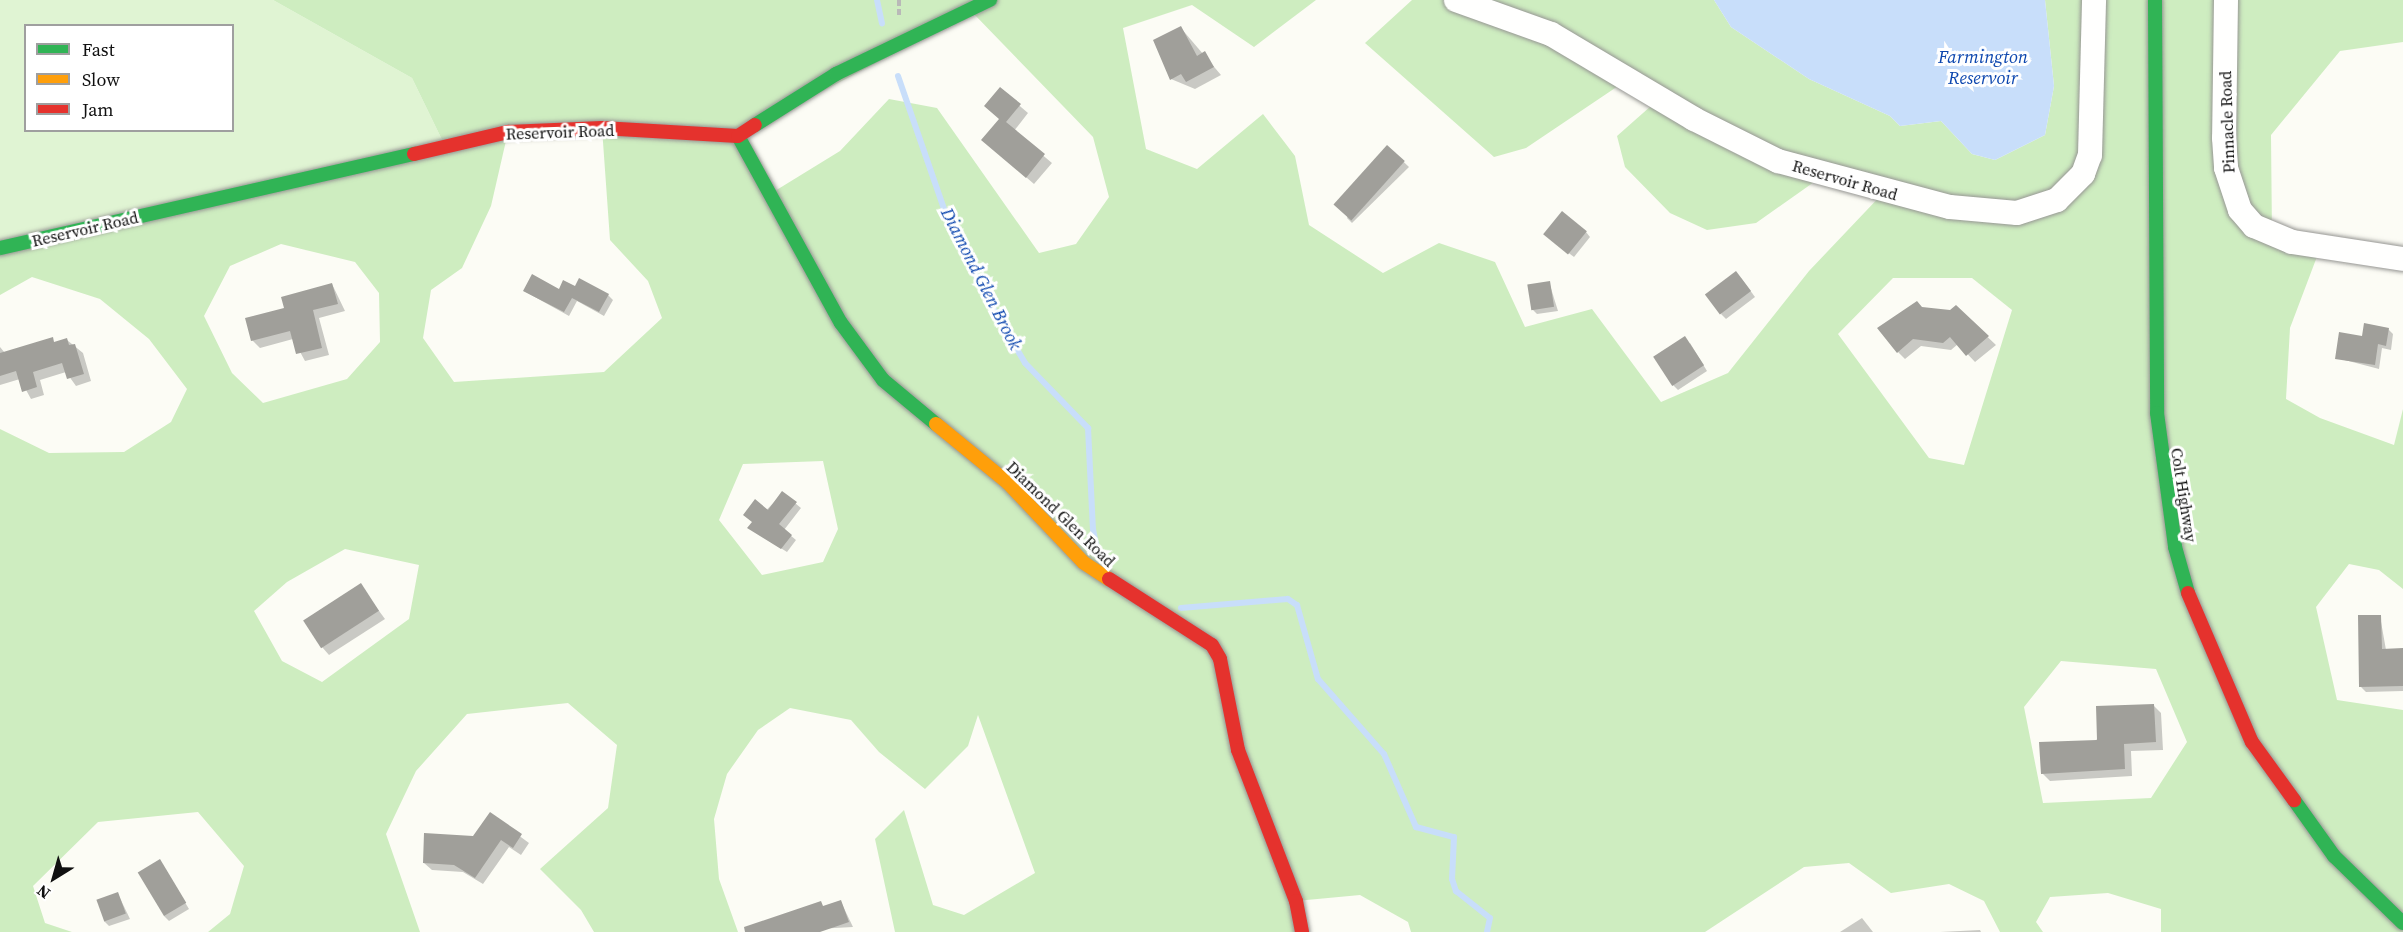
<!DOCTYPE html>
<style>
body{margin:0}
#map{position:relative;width:2403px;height:932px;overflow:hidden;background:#fcfcf5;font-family:"Source Serif 4",serif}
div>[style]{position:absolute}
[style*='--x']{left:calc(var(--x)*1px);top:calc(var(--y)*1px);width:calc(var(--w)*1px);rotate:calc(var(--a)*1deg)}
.green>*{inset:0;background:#e0f4d3}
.forest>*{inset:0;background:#ceedc0}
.water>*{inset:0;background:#c8defa}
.shadow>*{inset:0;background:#0003}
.stream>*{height:6px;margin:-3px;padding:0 3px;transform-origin:3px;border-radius:3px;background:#c8defa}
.building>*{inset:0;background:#a09f9a;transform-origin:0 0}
.path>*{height:4px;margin-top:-2px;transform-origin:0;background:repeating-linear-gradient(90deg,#b9b9b8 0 6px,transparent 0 9px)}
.roads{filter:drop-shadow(0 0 2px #969693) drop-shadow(0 0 2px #969693)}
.street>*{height:24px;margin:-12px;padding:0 12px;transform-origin:12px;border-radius:12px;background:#fffffe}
.fast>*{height:14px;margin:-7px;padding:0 7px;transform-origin:7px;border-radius:7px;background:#30b455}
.slow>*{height:14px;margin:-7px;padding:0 7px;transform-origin:7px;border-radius:7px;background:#ff9f0a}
.jam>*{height:14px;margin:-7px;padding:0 7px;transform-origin:7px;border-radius:7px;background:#e5322d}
span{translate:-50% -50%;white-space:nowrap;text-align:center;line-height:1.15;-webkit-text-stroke:6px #fff;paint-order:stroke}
.street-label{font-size:16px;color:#101010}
.water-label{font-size:18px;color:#0c46ae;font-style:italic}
.legend{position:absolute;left:24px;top:24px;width:210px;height:108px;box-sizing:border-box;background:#fff;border:2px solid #9f9f9f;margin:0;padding:8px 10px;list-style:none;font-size:18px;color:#101010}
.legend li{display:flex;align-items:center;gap:12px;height:30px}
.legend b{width:30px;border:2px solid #9f9f9f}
.north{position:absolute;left:24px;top:848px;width:60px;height:60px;-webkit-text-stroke:4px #fff;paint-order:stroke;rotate:217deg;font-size:16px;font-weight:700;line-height:24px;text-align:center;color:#101010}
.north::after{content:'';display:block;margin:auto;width:21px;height:27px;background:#101010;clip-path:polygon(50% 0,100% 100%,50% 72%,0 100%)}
</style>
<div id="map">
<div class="green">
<i style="clip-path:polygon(evenodd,0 0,273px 0,412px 78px,445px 146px,0 248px,0 0,26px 26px,232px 26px,232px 130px,26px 130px,26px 26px)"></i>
</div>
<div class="forest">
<i style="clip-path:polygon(evenodd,273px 0,1316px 0,1254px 47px,1192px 5px,1123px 28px,1146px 149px,1197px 169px,1263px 114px,1295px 156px,1309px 225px,1383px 273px,1439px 243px,1495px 262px,1525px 327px,1592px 309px,1661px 402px,1728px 373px,1809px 271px,1884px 192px,1824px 175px,1756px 223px,1707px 230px,1670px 213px,1625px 167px,1617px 136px,1660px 98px,1630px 78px,1526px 148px,1494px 157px,1365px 43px,1412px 0,1714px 0,1731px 27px,1809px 79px,1890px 116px,1900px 126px,1941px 121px,1972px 154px,1995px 160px,2045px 135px,2054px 86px,2045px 0,2403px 0,2403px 42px,2340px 51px,2271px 135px,2272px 236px,2321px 246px,2290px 328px,2286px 399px,2320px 418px,2394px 445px,2403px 409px,2403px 589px,2379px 570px,2349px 564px,2316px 607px,2337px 700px,2403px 710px,2403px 932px,2161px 932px,2161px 909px,2108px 893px,2050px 897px,2036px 922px,2043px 932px,2000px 932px,1984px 901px,1949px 884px,1891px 893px,1849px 863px,1804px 867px,1705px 932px,1411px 932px,1408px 922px,1360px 895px,1296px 901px,1302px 932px,895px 932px,875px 839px,904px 810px,933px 905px,964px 915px,1035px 873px,978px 715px,968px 746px,925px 789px,879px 752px,851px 720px,790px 708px,758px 730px,727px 774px,714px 819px,719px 879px,738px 932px,594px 932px,581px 910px,540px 869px,608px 808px,617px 745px,568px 703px,467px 714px,416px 771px,386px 834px,420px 932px,208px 932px,230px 914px,244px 866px,198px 812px,98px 822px,33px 886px,45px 923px,72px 932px,0 932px,0 429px,49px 453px,124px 452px,171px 422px,187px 389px,149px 339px,100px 299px,32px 277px,0 295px,0 248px,445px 146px,412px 78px,273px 0,972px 12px,1093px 137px,1109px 197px,1076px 244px,1039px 253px,937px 108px,889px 99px,840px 151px,770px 194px,738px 136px,972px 12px,273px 0,602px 128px,610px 240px,648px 281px,662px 318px,604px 372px,454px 382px,423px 338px,431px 290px,462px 268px,491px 206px,508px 132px,602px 128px,273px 0,281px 244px,355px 262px,379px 293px,380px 342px,347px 379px,263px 403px,232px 373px,204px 316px,230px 266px,281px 244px,273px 0,1893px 278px,1972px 278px,2012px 310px,1964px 465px,1929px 458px,1838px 334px,1893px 278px,273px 0,823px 461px,838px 529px,823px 562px,762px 575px,719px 520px,743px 464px,823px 461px,273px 0,345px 549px,419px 565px,409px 619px,322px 682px,282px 661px,254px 611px,287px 582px,345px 549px,273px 0,2061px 661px,2156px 669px,2187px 742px,2151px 798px,2043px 803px,2024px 707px,2061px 661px)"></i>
</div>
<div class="water">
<i style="clip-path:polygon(1714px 0,2045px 0,2054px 86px,2045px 135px,1995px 160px,1972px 154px,1941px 121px,1900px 126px,1890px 116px,1809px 79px,1731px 27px)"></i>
</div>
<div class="shadow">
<i style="clip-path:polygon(1180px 27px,1221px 75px,1195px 89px,1171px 79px)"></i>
<i style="clip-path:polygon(1000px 89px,1028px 113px,1014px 131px,1052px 163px,1034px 184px,983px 140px,1000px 119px)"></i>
<i style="clip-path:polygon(1388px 147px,1409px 167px,1352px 223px,1347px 218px)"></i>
<i style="clip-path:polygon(1586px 232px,1590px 237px,1574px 257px,1550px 239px)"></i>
<i style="clip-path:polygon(1741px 278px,1755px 297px,1726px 319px,1721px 314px)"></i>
<i style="clip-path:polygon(1549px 282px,1558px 311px,1537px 314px,1532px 309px)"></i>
<i style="clip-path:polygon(332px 284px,345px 311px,319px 318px,329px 355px,305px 361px,293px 339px,260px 348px,252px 340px,286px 309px)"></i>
<i style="clip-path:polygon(575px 288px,608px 295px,613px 300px,604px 316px,577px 301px,569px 316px,524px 291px)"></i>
<i style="clip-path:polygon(1956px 307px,1996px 345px,1975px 362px,1958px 344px,1951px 350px,1921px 346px,1905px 359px,1898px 352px,1922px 309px,1950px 312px)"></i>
<i style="clip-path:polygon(2388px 329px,2393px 334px,2391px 350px,2382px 348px,2379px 369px,2337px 358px,2364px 337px)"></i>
<i style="clip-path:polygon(67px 340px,83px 353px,91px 381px,76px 386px,66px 372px,40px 380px,44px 395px,31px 399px,20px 379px,0 385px,0 347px,5px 353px)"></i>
<i style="clip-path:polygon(1690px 343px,1707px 371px,1678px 390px,1673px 385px)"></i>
<i style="clip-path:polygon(783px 493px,801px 508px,784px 530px,796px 540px,787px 552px,749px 528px)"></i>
<i style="clip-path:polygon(360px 585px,385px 619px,329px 655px,322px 647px)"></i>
<i style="clip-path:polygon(2380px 616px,2386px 650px,2403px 650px,2403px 691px,2366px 692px,2361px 687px)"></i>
<i style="clip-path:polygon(2153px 705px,2161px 713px,2163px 750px,2131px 751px,2132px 776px,2050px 781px,2042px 773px)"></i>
<i style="clip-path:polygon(490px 814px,529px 843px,521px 855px,509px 847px,483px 884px,463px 872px,432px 870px,424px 863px,474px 837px)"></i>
<i style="clip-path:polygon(160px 861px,189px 909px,169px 921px,164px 916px)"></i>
<i style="clip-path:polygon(118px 894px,130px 919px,109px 926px,104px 921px)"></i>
<i style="clip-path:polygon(841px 902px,853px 927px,761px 932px)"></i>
<i style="clip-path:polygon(1862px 918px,1873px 932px,1840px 932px)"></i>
<i style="clip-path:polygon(1980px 930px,1981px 932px,1940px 932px)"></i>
</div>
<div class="stream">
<i style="--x:877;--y:0;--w:24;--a:78"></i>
<i style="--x:898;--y:76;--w:159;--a:70.9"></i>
<i style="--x:950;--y:226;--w:97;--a:62.4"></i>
<i style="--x:995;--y:312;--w:59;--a:59.5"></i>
<i style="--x:1025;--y:363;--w:91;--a:45.9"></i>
<i style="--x:1088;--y:428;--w:101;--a:87.2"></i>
<i style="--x:1093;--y:529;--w:21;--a:79"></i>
<i style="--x:1097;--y:550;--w:14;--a:45"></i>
<i style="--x:1181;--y:608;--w:107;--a:-4.8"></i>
<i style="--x:1288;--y:599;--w:11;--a:34"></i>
<i style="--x:1297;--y:605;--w:77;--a:74.2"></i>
<i style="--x:1318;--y:679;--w:100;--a:48.7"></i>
<i style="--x:1384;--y:754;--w:80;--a:66.3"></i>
<i style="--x:1416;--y:827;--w:39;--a:15"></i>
<i style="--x:1454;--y:837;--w:42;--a:92.7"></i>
<i style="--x:1452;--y:879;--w:13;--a:72"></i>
<i style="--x:1456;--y:891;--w:43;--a:38.5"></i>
<i style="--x:1490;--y:918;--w:14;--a:102"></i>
</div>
<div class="building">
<i style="clip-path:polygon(1181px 26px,1197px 56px,1205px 51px,1214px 67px,1186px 82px,1181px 74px,1170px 80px,1153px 40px)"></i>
<i style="clip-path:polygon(1000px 87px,1021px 104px,1006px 122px,1045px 154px,1026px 178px,981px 140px,999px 119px,984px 106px)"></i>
<i style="left:1387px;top:145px;width:24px;height:80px;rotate:42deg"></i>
<i style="left:1562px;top:211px;width:32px;height:30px;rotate:39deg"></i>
<i style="left:1736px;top:271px;width:25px;height:39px;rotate:53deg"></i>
<i style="clip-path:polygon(532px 274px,559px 289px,563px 280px,575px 286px,579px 278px,609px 294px,599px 312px,572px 298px,564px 312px,523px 291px)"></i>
<i style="left:1550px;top:281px;width:26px;height:23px;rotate:81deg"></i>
<i style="clip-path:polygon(332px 283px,338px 304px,313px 310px,322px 348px,296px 354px,290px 331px,251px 341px,245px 318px,284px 308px,281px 297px)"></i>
<i style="clip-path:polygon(1917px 301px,1922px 307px,1950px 310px,1956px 305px,1989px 336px,1966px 356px,1950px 337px,1943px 343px,1913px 339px,1897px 353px,1877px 328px)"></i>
<i style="clip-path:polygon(2364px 323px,2389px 328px,2386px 346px,2378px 344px,2375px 365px,2335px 359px,2339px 332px,2362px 336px)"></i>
<i style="left:1685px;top:336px;width:35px;height:38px;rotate:57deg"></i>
<i style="clip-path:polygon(53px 337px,54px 342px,67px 338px,69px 345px,75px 344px,84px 374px,67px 379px,62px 363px,33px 372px,37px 387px,22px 392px,16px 371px,0 376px,0 353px)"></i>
<i style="clip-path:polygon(782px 491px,797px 502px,779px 524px,792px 535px,781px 549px,747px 528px,752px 522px,743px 515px,755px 499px,768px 510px)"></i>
<i style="left:361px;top:583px;width:33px;height:69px;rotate:57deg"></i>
<i style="clip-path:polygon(2358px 615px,2381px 615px,2382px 649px,2403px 648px,2403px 686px,2359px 687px)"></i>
<i style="clip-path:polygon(2154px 704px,2156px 742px,2124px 744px,2125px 769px,2041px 774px,2039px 742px,2097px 740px,2096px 706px)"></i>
<i style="clip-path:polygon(490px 812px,522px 834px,513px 848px,501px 840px,475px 878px,454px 865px,423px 863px,424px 833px,473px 836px)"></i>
<i style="left:160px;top:859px;width:51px;height:26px;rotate:59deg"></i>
<i style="left:118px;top:892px;width:23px;height:23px;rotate:70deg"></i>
<i style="clip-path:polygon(841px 900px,849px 922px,820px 932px,745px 932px,744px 927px,821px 901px,823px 906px)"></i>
</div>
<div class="path">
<i style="--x:899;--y:0;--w:16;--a:90"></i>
</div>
<div class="roads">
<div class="street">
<i style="--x:1456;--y:0;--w:101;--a:19.7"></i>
<i style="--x:1551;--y:34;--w:166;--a:30.7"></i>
<i style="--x:1694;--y:119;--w:94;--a:26.6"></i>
<i style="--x:1778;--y:161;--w:178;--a:15"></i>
<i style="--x:1950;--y:207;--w:67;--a:5.1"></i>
<i style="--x:2017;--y:213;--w:42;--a:-18"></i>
<i style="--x:2057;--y:200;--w:37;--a:-45"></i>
<i style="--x:2083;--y:174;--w:20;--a:-70"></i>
<i style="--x:2090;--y:155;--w:155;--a:-88.5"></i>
<i style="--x:2226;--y:0;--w:138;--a:90.8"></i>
<i style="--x:2224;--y:138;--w:30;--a:86"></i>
<i style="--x:2226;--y:168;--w:44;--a:71.6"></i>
<i style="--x:2240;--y:210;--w:21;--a:49"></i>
<i style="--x:2254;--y:226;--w:41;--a:22.8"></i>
<i style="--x:2292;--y:242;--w:112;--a:8.7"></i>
</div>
<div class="fast">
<i style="--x:2155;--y:0;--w:413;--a:89.7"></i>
<i style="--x:2157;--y:413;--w:135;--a:82.3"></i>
<i style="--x:2175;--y:547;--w:48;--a:74.2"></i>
<i style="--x:755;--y:125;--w:96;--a:-32.2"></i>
<i style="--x:836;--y:74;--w:171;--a:-25.7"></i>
<i style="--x:738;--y:136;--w:213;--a:61.2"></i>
<i style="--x:841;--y:323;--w:71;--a:53.6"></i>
<i style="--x:883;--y:380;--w:69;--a:39.7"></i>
<i style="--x:0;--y:248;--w:425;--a:-12.8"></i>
<i style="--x:2294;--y:800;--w:69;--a:54.5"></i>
<i style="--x:2334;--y:856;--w:96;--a:44.2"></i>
</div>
<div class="slow">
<i style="--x:936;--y:424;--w:93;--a:39.3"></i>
<i style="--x:1008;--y:483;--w:110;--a:46.5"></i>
<i style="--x:1084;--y:563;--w:30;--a:33"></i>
</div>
<div class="jam">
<i style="--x:414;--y:154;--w:97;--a:-13.2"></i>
<i style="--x:508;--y:132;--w:94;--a:-2.4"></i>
<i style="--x:602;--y:128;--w:136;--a:3.4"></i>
<i style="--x:738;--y:136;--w:20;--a:-33"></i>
<i style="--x:1109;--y:579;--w:122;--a:32.7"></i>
<i style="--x:1212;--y:645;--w:16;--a:60"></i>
<i style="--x:1220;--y:659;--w:93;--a:78.8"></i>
<i style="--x:1238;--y:750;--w:162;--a:69"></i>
<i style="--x:1296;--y:901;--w:32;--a:79"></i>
<i style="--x:2188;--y:593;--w:162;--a:66.8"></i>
<i style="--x:2252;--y:742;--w:72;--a:54.1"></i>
</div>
</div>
<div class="street-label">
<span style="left:2227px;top:122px;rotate:-92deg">Pinnacle Road</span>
<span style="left:560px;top:132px;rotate:-2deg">Reservoir Road</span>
<span style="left:1845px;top:180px;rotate:16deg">Reservoir Road</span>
<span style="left:85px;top:229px;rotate:-13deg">Reservoir Road</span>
<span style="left:2184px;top:495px;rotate:81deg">Colt Highway</span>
<span style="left:1061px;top:514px;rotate:44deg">Diamond Glen Road</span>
</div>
<div class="water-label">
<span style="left:1983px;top:68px">Farmington<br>Reservoir</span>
<span style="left:981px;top:279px;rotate:63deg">Diamond Glen Brook</span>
</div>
<ul class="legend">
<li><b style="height:8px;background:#30b455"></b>Fast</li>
<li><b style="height:8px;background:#ff9f0a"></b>Slow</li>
<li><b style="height:8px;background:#e5322d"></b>Jam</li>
</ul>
<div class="north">N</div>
</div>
